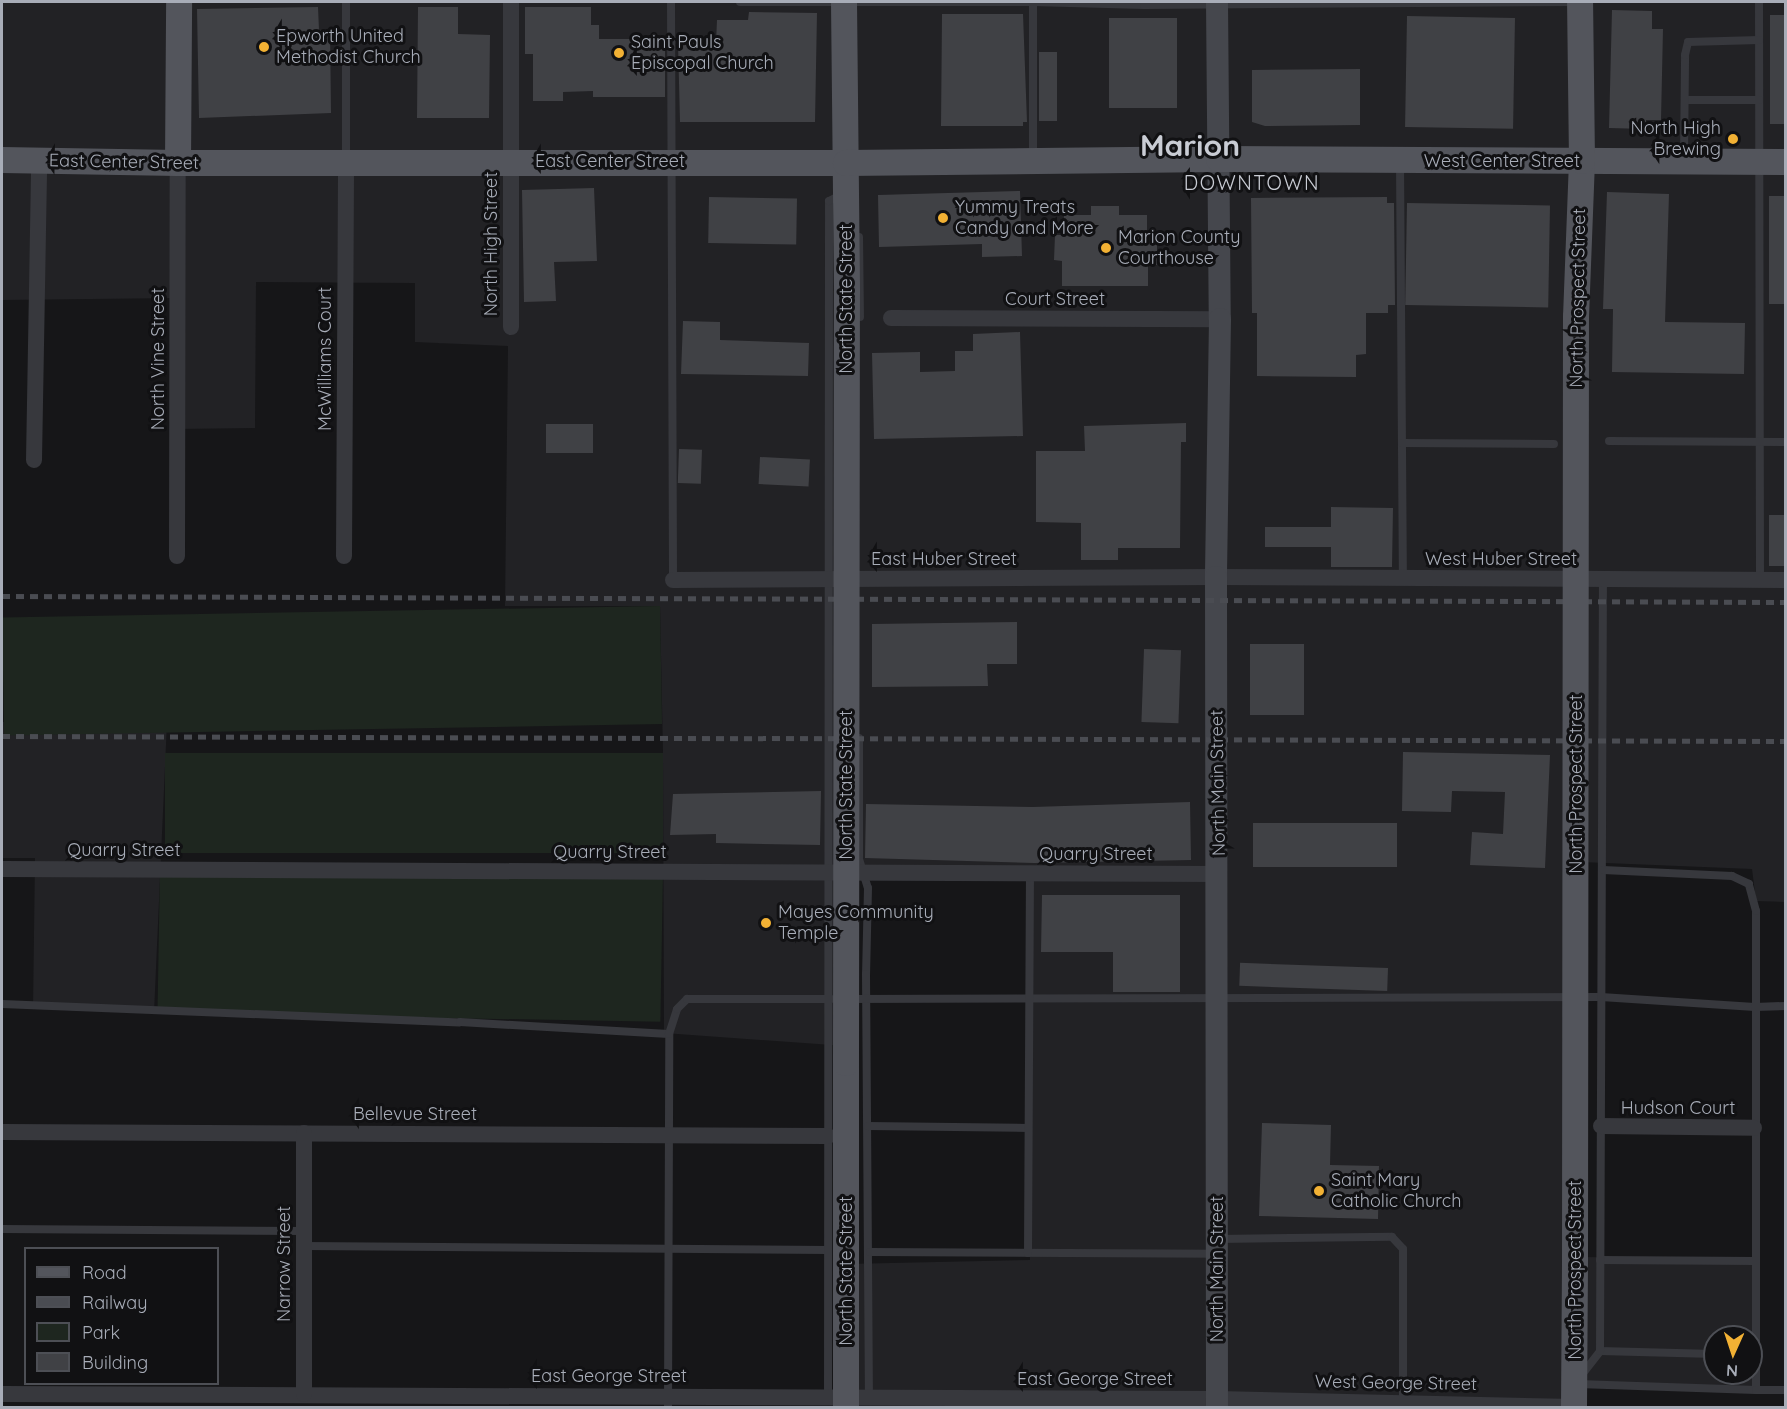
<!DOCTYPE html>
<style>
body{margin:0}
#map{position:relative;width:1787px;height:1409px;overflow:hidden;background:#161618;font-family:Quicksand,sans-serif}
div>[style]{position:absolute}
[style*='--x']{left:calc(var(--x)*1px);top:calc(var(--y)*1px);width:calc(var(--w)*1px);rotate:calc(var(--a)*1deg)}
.built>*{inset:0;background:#222225}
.green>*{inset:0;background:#1e261f;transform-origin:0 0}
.building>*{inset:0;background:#404145;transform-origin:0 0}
.lane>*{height:8px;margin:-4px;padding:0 4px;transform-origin:4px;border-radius:4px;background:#37383d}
.street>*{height:16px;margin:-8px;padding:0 8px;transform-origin:8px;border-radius:8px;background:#37383d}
.secondary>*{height:22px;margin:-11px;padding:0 11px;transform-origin:11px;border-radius:11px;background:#45474d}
.primary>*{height:26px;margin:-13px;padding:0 13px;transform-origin:13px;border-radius:13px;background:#53555c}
.rail>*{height:4.5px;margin-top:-2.25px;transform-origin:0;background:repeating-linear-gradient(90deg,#4a4c52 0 8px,transparent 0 14px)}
.primary-bridge>*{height:26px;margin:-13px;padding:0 13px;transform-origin:13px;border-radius:13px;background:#53555c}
.dots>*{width:16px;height:16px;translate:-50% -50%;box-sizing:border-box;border:3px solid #111113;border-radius:50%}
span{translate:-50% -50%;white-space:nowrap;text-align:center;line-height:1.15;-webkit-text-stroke:6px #111113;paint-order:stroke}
.poi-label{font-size:18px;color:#a8adb8}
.left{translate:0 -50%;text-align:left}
.right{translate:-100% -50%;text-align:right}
.street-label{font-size:18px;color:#a8adb8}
.neighbourhood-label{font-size:20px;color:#c9ccd4;letter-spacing:1.5px}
.town-label{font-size:30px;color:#c9ccd4;font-weight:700}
.frame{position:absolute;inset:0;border:3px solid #a8adb8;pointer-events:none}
.legend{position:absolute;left:24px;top:1247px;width:195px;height:138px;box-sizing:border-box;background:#111113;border:2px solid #4d4f55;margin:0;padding:8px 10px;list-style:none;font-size:18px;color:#a8adb8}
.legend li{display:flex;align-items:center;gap:12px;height:30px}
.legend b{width:30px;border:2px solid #4d4f55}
.north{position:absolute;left:1703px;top:1325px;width:60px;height:60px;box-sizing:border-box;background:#111113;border:2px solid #4d4f55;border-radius:50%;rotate:183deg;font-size:16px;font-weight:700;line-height:24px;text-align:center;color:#a8adb8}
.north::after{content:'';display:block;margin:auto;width:21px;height:27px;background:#f2b134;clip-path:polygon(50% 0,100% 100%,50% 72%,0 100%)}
</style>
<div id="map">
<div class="built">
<i style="clip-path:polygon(evenodd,2px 2px,1785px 2px,1785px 902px,1756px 901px,1752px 869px,1581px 862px,1580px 1257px,1758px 1259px,1755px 1387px,1575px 1384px,1574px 1408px,1030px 1408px,1030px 1396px,845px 1399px,846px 1264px,1030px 1260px,1032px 867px,845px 869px,846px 1046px,664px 1033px,663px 753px,660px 606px,505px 606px,508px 346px,415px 342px,415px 283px,256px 282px,255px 428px,176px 429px,178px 298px,2px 300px,2px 2px,1715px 1337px,1751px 1337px,1751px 1373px,1715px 1373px,1715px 1337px)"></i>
<i style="clip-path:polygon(2px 722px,167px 722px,154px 1013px,33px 1009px,35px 858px,2px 858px)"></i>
</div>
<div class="green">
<i style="left:660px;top:606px;width:118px;height:658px;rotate:89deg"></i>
<i style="left:663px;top:753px;width:100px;height:498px;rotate:90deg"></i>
<i style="left:160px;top:868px;width:503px;height:145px;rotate:1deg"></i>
</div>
<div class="building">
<i style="clip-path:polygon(318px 7px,319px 30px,330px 30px,331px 113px,199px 118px,197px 9px)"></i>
<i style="clip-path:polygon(418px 7px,458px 7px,458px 34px,490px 35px,489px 118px,417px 118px)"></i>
<i style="clip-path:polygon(525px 7px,591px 7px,591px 25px,599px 25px,599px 39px,660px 39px,660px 43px,665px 43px,665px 97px,593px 97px,593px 91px,563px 92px,563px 101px,533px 101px,533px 54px,525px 54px)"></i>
<i style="clip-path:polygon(1612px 10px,1652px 11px,1652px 29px,1663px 29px,1661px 120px,1646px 120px,1646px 129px,1609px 128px)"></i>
<i style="clip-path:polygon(749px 12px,817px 13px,815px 122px,680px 122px,678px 43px,716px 43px,717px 20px,748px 20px)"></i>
<i style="clip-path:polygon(942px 14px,1023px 14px,1027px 122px,1023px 122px,1023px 126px,941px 126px)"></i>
<i style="left:1770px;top:15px;width:15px;height:109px"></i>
<i style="left:1407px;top:16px;width:108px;height:111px;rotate:1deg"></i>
<i style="left:1109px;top:18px;width:68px;height:90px"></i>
<i style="left:1039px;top:52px;width:18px;height:69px"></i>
<i style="clip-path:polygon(1360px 69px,1360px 125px,1265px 126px,1252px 122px,1252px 70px)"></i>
<i style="clip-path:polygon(594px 188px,597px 261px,554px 262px,556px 301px,524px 302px,522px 190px)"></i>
<i style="clip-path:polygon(1020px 191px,1022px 256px,982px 257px,982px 244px,879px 247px,878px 195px)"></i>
<i style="clip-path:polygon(1607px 192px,1669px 194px,1665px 322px,1745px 323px,1744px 374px,1612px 372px,1613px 309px,1603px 309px)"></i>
<i style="left:1769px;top:196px;width:16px;height:108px"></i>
<i style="left:709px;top:197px;width:88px;height:46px;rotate:1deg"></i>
<i style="clip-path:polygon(1387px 197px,1387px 203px,1394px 203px,1395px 305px,1388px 305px,1388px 313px,1366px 313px,1366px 354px,1356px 355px,1356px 377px,1257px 376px,1257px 313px,1252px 313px,1251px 198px)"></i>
<i style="left:1407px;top:203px;width:143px;height:102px;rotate:1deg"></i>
<i style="clip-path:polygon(1091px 206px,1119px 206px,1119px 215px,1147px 215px,1147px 233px,1157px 233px,1157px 265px,1148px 265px,1148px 286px,1062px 286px,1062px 261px,1054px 260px,1055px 235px,1064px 235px,1064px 215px,1091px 215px)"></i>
<i style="clip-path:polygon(683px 321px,720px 322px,720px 340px,809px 343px,808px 376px,681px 374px)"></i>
<i style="clip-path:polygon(1020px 332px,1023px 436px,874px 439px,872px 353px,920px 352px,920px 372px,955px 371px,955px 351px,973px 351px,973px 334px)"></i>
<i style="clip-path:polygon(1186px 423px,1186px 442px,1181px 442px,1180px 548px,1118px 548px,1118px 560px,1081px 560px,1081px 523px,1036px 522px,1036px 451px,1085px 451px,1084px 426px)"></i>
<i style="left:593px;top:424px;width:29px;height:47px;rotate:90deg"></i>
<i style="left:679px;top:449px;width:23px;height:34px;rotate:2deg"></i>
<i style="left:760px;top:457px;width:50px;height:27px;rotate:3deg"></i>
<i style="clip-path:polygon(1331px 507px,1393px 508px,1392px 567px,1331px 567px,1331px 547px,1265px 547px,1265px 527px,1331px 527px)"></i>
<i style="left:1769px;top:515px;width:16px;height:51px"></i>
<i style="clip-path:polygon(1017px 622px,1017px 664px,987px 664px,988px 686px,872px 687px,872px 624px)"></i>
<i style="left:1250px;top:644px;width:54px;height:71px"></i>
<i style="left:1144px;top:649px;width:37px;height:73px;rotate:2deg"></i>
<i style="clip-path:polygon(1403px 752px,1550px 755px,1545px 868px,1470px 865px,1472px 832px,1503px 834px,1505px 792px,1452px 791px,1451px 812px,1402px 811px)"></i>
<i style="clip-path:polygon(821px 791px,820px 845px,716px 843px,716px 834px,670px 835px,673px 794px)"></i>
<i style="clip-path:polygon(1190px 802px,1191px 860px,1034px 863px,865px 858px,866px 804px,1033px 807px)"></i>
<i style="left:1253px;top:823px;width:144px;height:44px"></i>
<i style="clip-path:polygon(1042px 895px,1180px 895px,1180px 992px,1113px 992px,1113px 952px,1041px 952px)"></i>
<i style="left:1388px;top:968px;width:23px;height:148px;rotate:92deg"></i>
<i style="clip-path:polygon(1262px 1123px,1331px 1125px,1330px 1165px,1379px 1166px,1378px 1219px,1259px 1216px)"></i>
</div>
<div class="lane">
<i style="--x:671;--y:2;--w:578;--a:89.8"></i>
<i style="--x:740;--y:2;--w:293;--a:0"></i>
<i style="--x:1033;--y:2;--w:111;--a:1.5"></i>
<i style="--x:1144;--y:5;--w:433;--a:-0.4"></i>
<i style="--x:1759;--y:2;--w:578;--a:89.9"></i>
<i style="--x:1685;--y:100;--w:74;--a:0"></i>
<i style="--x:1684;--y:158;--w:103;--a:-89.4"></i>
<i style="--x:1685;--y:55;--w:13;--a:-77"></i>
<i style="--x:1688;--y:42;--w:71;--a:-1.6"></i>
<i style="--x:346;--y:159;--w:157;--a:-90"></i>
<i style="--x:1033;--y:159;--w:157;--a:-90"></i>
<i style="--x:1400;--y:162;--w:416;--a:89.6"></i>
<i style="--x:859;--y:237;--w:80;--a:89.3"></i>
<i style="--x:1609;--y:441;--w:177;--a:0.3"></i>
<i style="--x:1402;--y:443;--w:152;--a:0.4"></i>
<i style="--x:859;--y:738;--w:121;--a:90"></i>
<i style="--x:859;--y:859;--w:30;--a:73"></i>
<i style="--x:868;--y:888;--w:86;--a:91.3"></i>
<i style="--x:866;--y:974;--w:423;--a:89.6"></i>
<i style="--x:847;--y:999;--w:754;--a:-0.15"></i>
<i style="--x:1601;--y:997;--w:154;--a:3.7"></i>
<i style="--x:1755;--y:1007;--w:31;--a:-2"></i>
<i style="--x:2;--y:1004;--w:458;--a:2.3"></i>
<i style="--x:460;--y:1022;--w:209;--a:3.3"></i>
<i style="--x:868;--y:1126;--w:160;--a:0.7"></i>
<i style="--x:2;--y:1229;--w:302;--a:0.4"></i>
<i style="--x:1218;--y:1239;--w:174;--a:-0.7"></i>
<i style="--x:1392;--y:1237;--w:16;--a:47"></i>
<i style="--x:1403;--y:1249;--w:154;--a:90"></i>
<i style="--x:304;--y:1246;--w:524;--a:0.44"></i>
<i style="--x:870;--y:1252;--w:347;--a:0.3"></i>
<i style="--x:1028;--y:1253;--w:380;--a:-89.7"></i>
<i style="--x:1600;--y:1260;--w:155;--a:0.4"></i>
<i style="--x:1600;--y:1351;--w:115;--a:1.5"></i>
<i style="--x:1580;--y:1377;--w:33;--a:-52"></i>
<i style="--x:1600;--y:1351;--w:772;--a:-89.78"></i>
<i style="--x:1578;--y:1384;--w:178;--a:1.9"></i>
<i style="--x:1756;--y:1390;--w:479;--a:-90"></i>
<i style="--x:1756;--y:911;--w:28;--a:-105"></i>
<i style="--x:1749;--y:884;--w:19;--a:-155"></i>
<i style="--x:1732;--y:876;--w:129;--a:-177.3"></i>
<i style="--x:1756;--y:1390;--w:30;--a:0"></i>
<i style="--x:828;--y:1397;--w:1196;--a:-89.95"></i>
<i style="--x:829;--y:201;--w:16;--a:-27"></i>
<i style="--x:668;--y:1408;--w:374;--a:-89.8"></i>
<i style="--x:669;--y:1034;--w:26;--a:-72"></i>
<i style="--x:677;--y:1009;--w:14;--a:-45"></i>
<i style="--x:687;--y:999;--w:144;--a:0"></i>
</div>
<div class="street">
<i style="--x:891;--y:318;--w:329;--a:0.2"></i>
<i style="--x:511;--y:327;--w:325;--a:-90"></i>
<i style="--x:34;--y:460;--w:300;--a:-89"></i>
<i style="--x:177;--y:556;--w:393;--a:-89.9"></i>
<i style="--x:344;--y:556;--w:393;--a:-89.7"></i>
<i style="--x:673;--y:580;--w:543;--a:-0.32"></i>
<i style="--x:1216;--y:577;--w:570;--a:0.3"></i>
<i style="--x:2;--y:869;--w:1216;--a:0.24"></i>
<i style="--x:1601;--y:1126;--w:153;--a:0.7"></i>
<i style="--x:2;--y:1132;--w:826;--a:0.28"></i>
<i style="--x:2;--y:1394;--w:1215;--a:0.24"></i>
<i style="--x:1217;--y:1399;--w:357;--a:1.3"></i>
<i style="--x:304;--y:1394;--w:261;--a:-90"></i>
</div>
<div class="secondary">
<i style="--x:1217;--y:2;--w:317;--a:89.5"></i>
<i style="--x:1220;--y:319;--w:258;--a:90.9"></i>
<i style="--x:1216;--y:577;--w:831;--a:89.93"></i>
</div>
<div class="primary">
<i style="--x:844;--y:2;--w:289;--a:89.4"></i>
<i style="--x:2;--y:160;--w:176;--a:1"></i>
<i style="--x:178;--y:163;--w:668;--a:0"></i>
<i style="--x:846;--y:163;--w:373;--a:-0.6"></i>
<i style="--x:1219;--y:159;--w:567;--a:0.3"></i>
<i style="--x:178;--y:163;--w:161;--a:-89.6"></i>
<i style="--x:1576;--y:317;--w:156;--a:-87.8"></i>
<i style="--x:1582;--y:161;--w:159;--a:-90.7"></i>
<i style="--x:846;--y:1408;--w:345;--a:-90"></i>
<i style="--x:1574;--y:1408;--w:145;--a:-89.6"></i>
</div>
<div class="rail">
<i style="--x:2;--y:596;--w:1784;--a:0.19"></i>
<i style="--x:2;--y:736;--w:1784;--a:0.16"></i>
</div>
<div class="primary-bridge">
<i style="--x:846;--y:1063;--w:772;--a:-89.93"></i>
<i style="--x:1575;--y:1263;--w:946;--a:-89.94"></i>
</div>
<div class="dots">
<i style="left:264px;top:47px;background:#f2b134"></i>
<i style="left:619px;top:53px;background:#f2b134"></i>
<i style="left:1733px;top:139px;background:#f2b134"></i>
<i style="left:943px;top:218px;background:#f2b134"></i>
<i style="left:1106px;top:248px;background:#f2b134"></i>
<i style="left:766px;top:923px;background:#f2b134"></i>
<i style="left:1319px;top:1191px;background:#f2b134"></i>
</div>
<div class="poi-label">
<span class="left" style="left:276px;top:47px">Epworth United<br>Methodist Church</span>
<span class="left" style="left:631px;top:53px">Saint Pauls<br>Episcopal Church</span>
<span class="right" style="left:1721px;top:139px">North High<br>Brewing</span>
<span class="left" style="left:955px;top:218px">Yummy Treats<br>Candy and More</span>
<span class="left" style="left:1118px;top:248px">Marion County<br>Courthouse</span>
<span class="left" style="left:778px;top:923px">Mayes Community<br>Temple</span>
<span class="left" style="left:1331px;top:1191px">Saint Mary<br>Catholic Church</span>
</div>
<div class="street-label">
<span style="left:610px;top:161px">East Center Street</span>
<span style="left:1502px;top:161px">West Center Street</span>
<span style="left:124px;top:162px;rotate:1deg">East Center Street</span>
<span style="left:491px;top:244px;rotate:-90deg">North High Street</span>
<span style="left:1578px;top:298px;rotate:-89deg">North Prospect Street</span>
<span style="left:846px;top:299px;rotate:-90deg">North State Street</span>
<span style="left:1055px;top:299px">Court Street</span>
<span style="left:158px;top:359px;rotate:-90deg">North Vine Street</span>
<span style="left:325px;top:359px;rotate:-90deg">McWilliams Court</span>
<span style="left:944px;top:559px">East Huber Street</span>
<span style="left:1501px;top:559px">West Huber Street</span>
<span style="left:1218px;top:783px;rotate:-91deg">North Main Street</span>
<span style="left:1576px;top:784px;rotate:-90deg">North Prospect Street</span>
<span style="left:846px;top:785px;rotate:-90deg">North State Street</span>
<span style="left:124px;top:850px">Quarry Street</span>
<span style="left:610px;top:852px">Quarry Street</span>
<span style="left:1096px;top:854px">Quarry Street</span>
<span style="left:1678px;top:1108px">Hudson Court</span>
<span style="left:415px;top:1114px">Bellevue Street</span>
<span style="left:284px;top:1264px;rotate:-90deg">Narrow Street</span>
<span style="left:1217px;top:1269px;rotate:-90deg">North Main Street</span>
<span style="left:1575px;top:1270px;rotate:-90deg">North Prospect Street</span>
<span style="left:846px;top:1271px;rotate:-90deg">North State Street</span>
<span style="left:609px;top:1376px">East George Street</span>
<span style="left:1095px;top:1379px">East George Street</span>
<span style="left:1396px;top:1383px;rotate:1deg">West George Street</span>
</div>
<div class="neighbourhood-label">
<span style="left:1252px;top:182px">DOWNTOWN</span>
</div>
<div class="town-label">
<span style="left:1190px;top:145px">Marion</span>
</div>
<div class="frame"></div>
<ul class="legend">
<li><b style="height:8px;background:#53555c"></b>Road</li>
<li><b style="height:8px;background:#4a4c52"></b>Railway</li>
<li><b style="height:16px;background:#1e261f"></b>Park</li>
<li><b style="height:16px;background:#404145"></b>Building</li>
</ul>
<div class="north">N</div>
</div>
